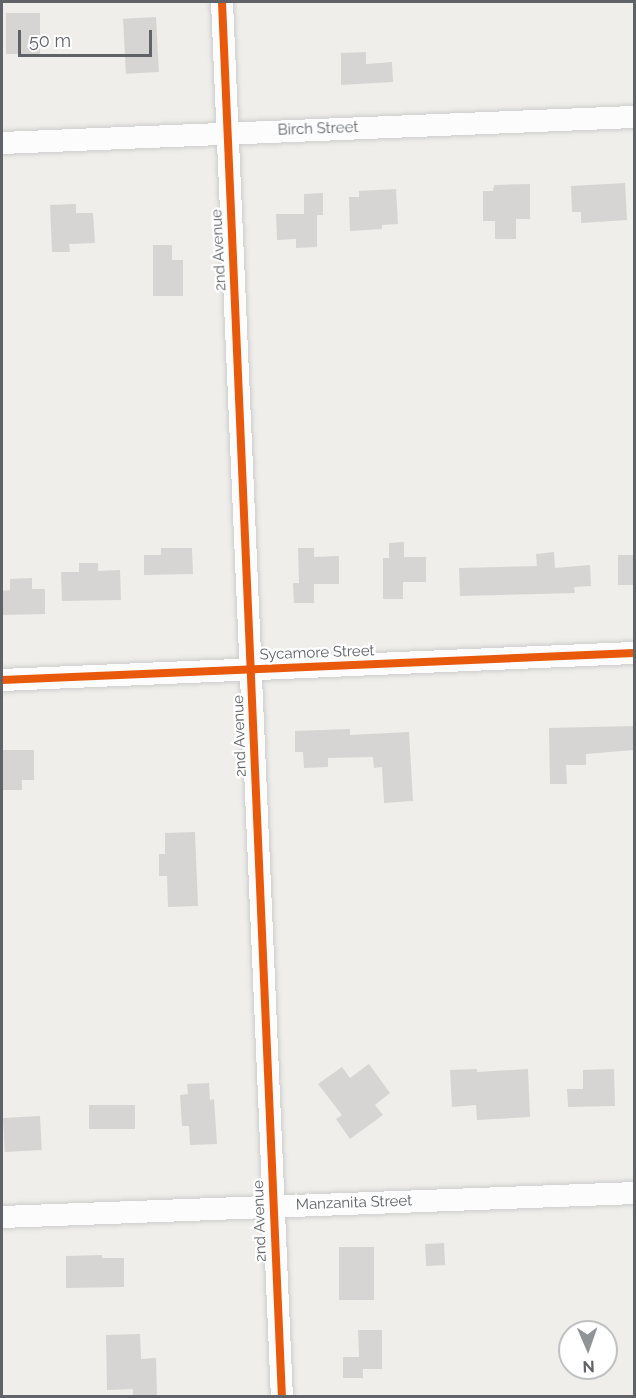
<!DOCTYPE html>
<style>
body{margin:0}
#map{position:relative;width:636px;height:1398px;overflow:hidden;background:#efeeea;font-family:Raleway,sans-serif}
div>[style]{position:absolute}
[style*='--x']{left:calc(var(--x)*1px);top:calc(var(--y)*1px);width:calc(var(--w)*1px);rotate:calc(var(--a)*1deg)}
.building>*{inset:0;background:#d6d5d3;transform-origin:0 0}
.roads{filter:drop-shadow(0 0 2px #cbcccc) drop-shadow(0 0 2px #cbcccc)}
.minor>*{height:22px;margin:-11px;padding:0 11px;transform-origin:11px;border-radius:11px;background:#fdfcfc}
.cycleway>*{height:8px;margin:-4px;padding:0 4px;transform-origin:4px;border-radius:4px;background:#e8590c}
span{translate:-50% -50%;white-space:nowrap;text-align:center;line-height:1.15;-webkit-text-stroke:4.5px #fff;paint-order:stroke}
.street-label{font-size:15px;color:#5f6368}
.frame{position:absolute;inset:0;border:3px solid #5f6368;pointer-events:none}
.north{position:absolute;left:558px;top:1320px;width:60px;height:60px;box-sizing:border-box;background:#fff;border:2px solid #bfc1c3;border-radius:50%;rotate:178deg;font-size:16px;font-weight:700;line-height:24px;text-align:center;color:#5f6368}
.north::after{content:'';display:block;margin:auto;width:21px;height:27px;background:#919496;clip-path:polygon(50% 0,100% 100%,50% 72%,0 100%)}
.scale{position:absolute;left:18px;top:30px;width:134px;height:27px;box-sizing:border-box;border:3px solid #5f6368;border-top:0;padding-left:8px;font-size:18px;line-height:21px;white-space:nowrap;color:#5f6368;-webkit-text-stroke:4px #fff;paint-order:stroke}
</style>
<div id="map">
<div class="building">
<i style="left:40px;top:13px;width:41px;height:34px;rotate:90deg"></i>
<i style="left:156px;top:17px;width:55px;height:33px;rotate:87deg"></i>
<i style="clip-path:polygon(366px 52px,366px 64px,392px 62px,393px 82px,341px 85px,341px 53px)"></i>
<i style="clip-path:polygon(625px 183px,627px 220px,581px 223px,581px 212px,572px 212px,571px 186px)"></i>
<i style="clip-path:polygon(530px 184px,530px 219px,516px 219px,516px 239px,495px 239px,495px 221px,483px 221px,483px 191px,493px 191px,494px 185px)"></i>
<i style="clip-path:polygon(396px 189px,398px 224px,382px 225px,382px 229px,350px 231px,349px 197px,359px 197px,359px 191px)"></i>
<i style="clip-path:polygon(323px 193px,323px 215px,317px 215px,317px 247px,296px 248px,296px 239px,277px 240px,276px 214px,304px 214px,304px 194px)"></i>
<i style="clip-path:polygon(76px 204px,76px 213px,93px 213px,95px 243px,69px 244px,70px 252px,52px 252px,50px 205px)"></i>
<i style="clip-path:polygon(153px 245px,172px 245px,172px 260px,183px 260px,183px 296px,153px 296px)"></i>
<i style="clip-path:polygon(404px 542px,404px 557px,426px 557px,426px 582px,403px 582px,403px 599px,383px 599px,383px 558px,389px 558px,389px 543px)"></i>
<i style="clip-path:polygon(161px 548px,192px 548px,193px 574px,144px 575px,144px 555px,161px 555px)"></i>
<i style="clip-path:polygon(298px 548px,314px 548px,314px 557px,339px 556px,339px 584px,314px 584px,314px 603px,294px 603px,293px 583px,299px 583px)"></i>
<i style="clip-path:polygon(554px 552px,555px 568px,590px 565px,591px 586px,574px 587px,575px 593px,460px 596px,459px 568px,537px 566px,536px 554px)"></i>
<i style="left:634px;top:555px;width:30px;height:16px;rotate:90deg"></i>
<i style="clip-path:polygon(79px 563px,98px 563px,98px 571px,120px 570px,121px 600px,62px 601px,61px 572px,79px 572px)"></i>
<i style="clip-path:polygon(32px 578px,32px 589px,45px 589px,45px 614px,2px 615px,2px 591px,10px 590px,10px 579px)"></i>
<i style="clip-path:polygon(634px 726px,634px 750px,586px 754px,586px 765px,566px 765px,567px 784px,550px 784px,549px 728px)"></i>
<i style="clip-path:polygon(350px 729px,350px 735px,409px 732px,413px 801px,384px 803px,382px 767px,374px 768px,373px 757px,328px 758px,328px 767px,304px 768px,303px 752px,295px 752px,295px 731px)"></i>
<i style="clip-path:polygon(2px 750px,34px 750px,34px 780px,22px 780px,22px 790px,3px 790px)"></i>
<i style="clip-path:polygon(195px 832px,198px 906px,168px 907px,167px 876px,159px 876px,159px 854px,165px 854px,165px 833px)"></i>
<i style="clip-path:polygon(369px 1064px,390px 1093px,375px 1105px,383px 1115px,350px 1139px,336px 1119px,342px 1115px,318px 1084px,342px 1067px,350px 1078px)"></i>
<i style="clip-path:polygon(477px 1069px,477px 1072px,528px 1069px,530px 1117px,477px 1120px,476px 1105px,452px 1107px,450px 1070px)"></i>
<i style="clip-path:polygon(614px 1069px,615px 1106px,568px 1107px,567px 1089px,583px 1089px,583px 1070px)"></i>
<i style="clip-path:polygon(209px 1083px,210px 1100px,214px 1099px,217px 1144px,190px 1145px,189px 1126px,182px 1126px,180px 1095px,188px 1094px,187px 1084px)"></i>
<i style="left:135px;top:1105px;width:24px;height:46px;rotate:90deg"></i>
<i style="left:40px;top:1116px;width:34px;height:37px;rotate:87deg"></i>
<i style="left:444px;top:1243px;width:22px;height:19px;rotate:87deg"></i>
<i style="left:339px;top:1247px;width:35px;height:53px"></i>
<i style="clip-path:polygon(102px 1255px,102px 1258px,124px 1258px,124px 1287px,66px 1288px,66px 1256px)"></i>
<i style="clip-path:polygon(358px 1330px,382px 1330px,382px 1369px,363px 1369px,363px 1378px,343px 1378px,343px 1357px,359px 1357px)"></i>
<i style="clip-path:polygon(140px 1334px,141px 1359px,156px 1358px,157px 1396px,133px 1396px,133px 1389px,107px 1390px,106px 1335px)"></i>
</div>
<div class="roads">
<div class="minor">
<i style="--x:222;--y:2;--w:1395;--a:87.54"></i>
<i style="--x:2;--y:143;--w:633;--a:-2.36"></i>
<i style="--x:2;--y:680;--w:633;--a:-2.45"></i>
<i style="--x:2;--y:1217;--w:632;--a:-2.17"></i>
</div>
</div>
<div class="cycleway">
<i style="--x:222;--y:2;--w:1395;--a:87.54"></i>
<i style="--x:2;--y:680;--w:633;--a:-2.45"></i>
</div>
<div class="street-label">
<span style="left:318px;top:129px;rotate:-2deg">Birch Street</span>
<span style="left:219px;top:250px;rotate:-93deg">2nd Avenue</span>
<span style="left:317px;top:653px;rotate:-2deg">Sycamore Street</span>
<span style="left:240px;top:736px;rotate:-92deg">2nd Avenue</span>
<span style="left:354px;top:1203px;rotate:-2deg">Manzanita Street</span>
<span style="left:260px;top:1221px;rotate:-92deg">2nd Avenue</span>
</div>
<div class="frame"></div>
<div class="north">N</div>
<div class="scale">50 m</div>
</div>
